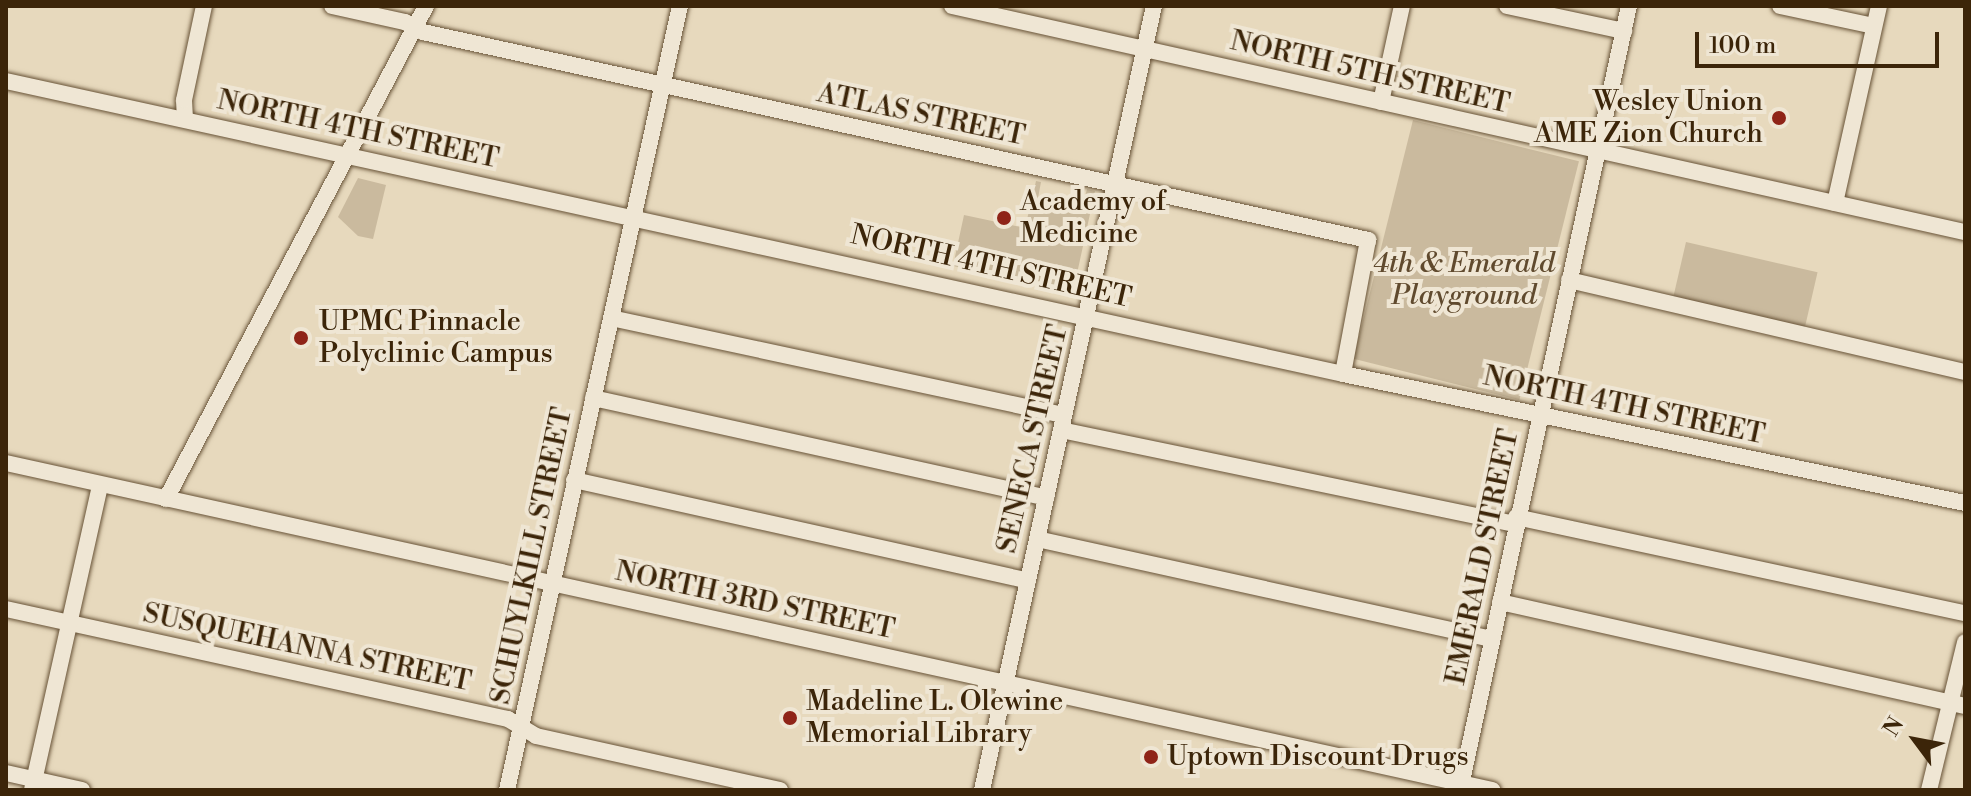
<!DOCTYPE html>
<style>
body{margin:0}
#map{position:relative;width:1971px;height:796px;overflow:hidden;background:#e7d9bd;font-family:"Libre Bodoni",serif}
div>[style]{position:absolute}
[style*='--x']{left:calc(var(--x)*1px);top:calc(var(--y)*1px);width:calc(var(--w)*1px);rotate:calc(var(--a)*1deg)}
.green>*{inset:0;background:#caba9e;transform-origin:0 0}
.roads{filter:drop-shadow(0 0 2px #675236) drop-shadow(0 0 2px #675236)}
.minor>*{height:16px;margin:-8px;padding:0 8px;transform-origin:8px;border-radius:8px;background:#efe6d4}
.dots>*{width:22px;height:22px;translate:-50% -50%;box-sizing:border-box;border:4px solid #efe6d4;border-radius:50%}
span{translate:-50% -50%;white-space:nowrap;text-align:center;line-height:1.15;-webkit-text-stroke:8px #efe6d4;paint-order:stroke}
.street-label{font-size:28px;color:#3c2509}
.poi-label{font-size:28px;color:#3c2509}
.right{translate:-100% -50%;text-align:right}
.left{translate:0 -50%;text-align:left}
.park-label{font-size:28px;color:#604a2e;font-style:italic}
.frame{position:absolute;inset:0;border:8px solid #3c2509;pointer-events:none}
.north{position:absolute;left:1875px;top:700px;width:80px;height:80px;-webkit-text-stroke:6px #efe6d4;paint-order:stroke;rotate:302deg;font-size:22px;font-weight:700;line-height:32px;text-align:center;color:#3c2509}
.north::after{content:'';display:block;margin:auto;width:28px;height:36px;background:#3c2509;clip-path:polygon(50% 0,100% 100%,50% 72%,0 100%)}
.scale{position:absolute;left:1695px;top:32px;width:244px;height:36px;box-sizing:border-box;border:4px solid #3c2509;border-top:0;padding-left:10px;font-size:24px;line-height:28px;white-space:nowrap;color:#3c2509;-webkit-text-stroke:6px #efe6d4;paint-order:stroke}
</style>
<div id="map">
<div class="green">
<i style="left:1413px;top:120px;width:171px;height:246px;rotate:14deg"></i>
<i style="clip-path:polygon(358px 178px,386px 185px,373px 239px,358px 236px,338px 217px)"></i>
<i style="clip-path:polygon(1036px 181px,1041px 182px,1038px 198px,1082px 208px,1087px 189px,1095px 191px,1073px 292px,953px 266px,964px 215px,1025px 228px)"></i>
<i style="left:1686px;top:242px;width:135px;height:58px;rotate:13deg"></i>
</div>
<div class="roads">
<div class="minor">
<i style="--x:332;--y:6;--w:75;--a:12.4"></i>
<i style="--x:405;--y:22;--w:21;--a:29"></i>
<i style="--x:423;--y:32;--w:968;--a:12.41"></i>
<i style="--x:1368;--y:240;--w:136;--a:100.6"></i>
<i style="--x:952;--y:6;--w:1038;--a:12.58"></i>
<i style="--x:1507;--y:6;--w:120;--a:12.1"></i>
<i style="--x:1780;--y:6;--w:96;--a:12"></i>
<i style="--x:6;--y:81;--w:1369;--a:12.36"></i>
<i style="--x:1343;--y:374;--w:635;--a:11.72"></i>
<i style="--x:1381;--y:102;--w:98;--a:-77.7"></i>
<i style="--x:185;--y:119;--w:19;--a:-93"></i>
<i style="--x:184;--y:100;--w:96;--a:-78"></i>
<i style="--x:1835;--y:203;--w:202;--a:-77.4"></i>
<i style="--x:1569;--y:280;--w:407;--a:13.1"></i>
<i style="--x:611;--y:318;--w:463;--a:12.1"></i>
<i style="--x:593;--y:398;--w:464;--a:12.4"></i>
<i style="--x:1061;--y:430;--w:464;--a:11.7"></i>
<i style="--x:6;--y:463;--w:1522;--a:12.41"></i>
<i style="--x:574;--y:480;--w:465;--a:12.5"></i>
<i style="--x:166;--y:499;--w:557;--a:-62.19"></i>
<i style="--x:1516;--y:517;--w:459;--a:12.1"></i>
<i style="--x:1037;--y:539;--w:466;--a:12.4"></i>
<i style="--x:1500;--y:602;--w:476;--a:12.6"></i>
<i style="--x:6;--y:609;--w:514;--a:12.36"></i>
<i style="--x:508;--y:719;--w:33;--a:31"></i>
<i style="--x:536;--y:736;--w:250;--a:12.5"></i>
<i style="--x:6;--y:773;--w:78;--a:12.6"></i>
<i style="--x:32;--y:790;--w:312;--a:-77.4"></i>
<i style="--x:507;--y:790;--w:803;--a:-77.56"></i>
<i style="--x:982;--y:790;--w:803;--a:-77.63"></i>
<i style="--x:1460;--y:790;--w:802;--a:-77.84"></i>
<i style="--x:1929;--y:790;--w:152;--a:-76.3"></i>
</div>
</div>
<div class="dots">
<i style="left:1779px;top:118px;background:#8f2418"></i>
<i style="left:1004px;top:218px;background:#8f2418"></i>
<i style="left:301px;top:338px;background:#8f2418"></i>
<i style="left:790px;top:718px;background:#8f2418"></i>
<i style="left:1151px;top:757px;background:#8f2418"></i>
</div>
<div class="street-label">
<span style="left:1370px;top:73px;rotate:13deg">NORTH 5TH STREET</span>
<span style="left:921px;top:115px;rotate:12deg">ATLAS STREET</span>
<span style="left:358px;top:130px;rotate:12deg">NORTH 4TH STREET</span>
<span style="left:991px;top:267px;rotate:13deg">NORTH 4TH STREET</span>
<span style="left:1624px;top:406px;rotate:12deg">NORTH 4TH STREET</span>
<span style="left:1033px;top:439px;rotate:-77deg">SENECA STREET</span>
<span style="left:532px;top:556px;rotate:-78deg">SCHUYLKILL STREET</span>
<span style="left:1483px;top:557px;rotate:-78deg">EMERALD STREET</span>
<span style="left:755px;top:601px;rotate:12deg">NORTH 3RD STREET</span>
<span style="left:307px;top:648px;rotate:12deg">SUSQUEHANNA STREET</span>
</div>
<div class="poi-label">
<span class="right" style="left:1763px;top:118px">Wesley Union<br>AME Zion Church</span>
<span class="left" style="left:1020px;top:218px">Academy of<br>Medicine</span>
<span class="left" style="left:319px;top:338px">UPMC Pinnacle<br>Polyclinic Campus</span>
<span class="left" style="left:806px;top:718px">Madeline L. Olewine<br>Memorial Library</span>
<span class="left" style="left:1167px;top:757px">Uptown Discount Drugs</span>
</div>
<div class="park-label">
<span style="left:1464px;top:280px">4th &amp; Emerald<br>Playground</span>
</div>
<div class="frame"></div>
<div class="north">N</div>
<div class="scale">100 m</div>
</div>
